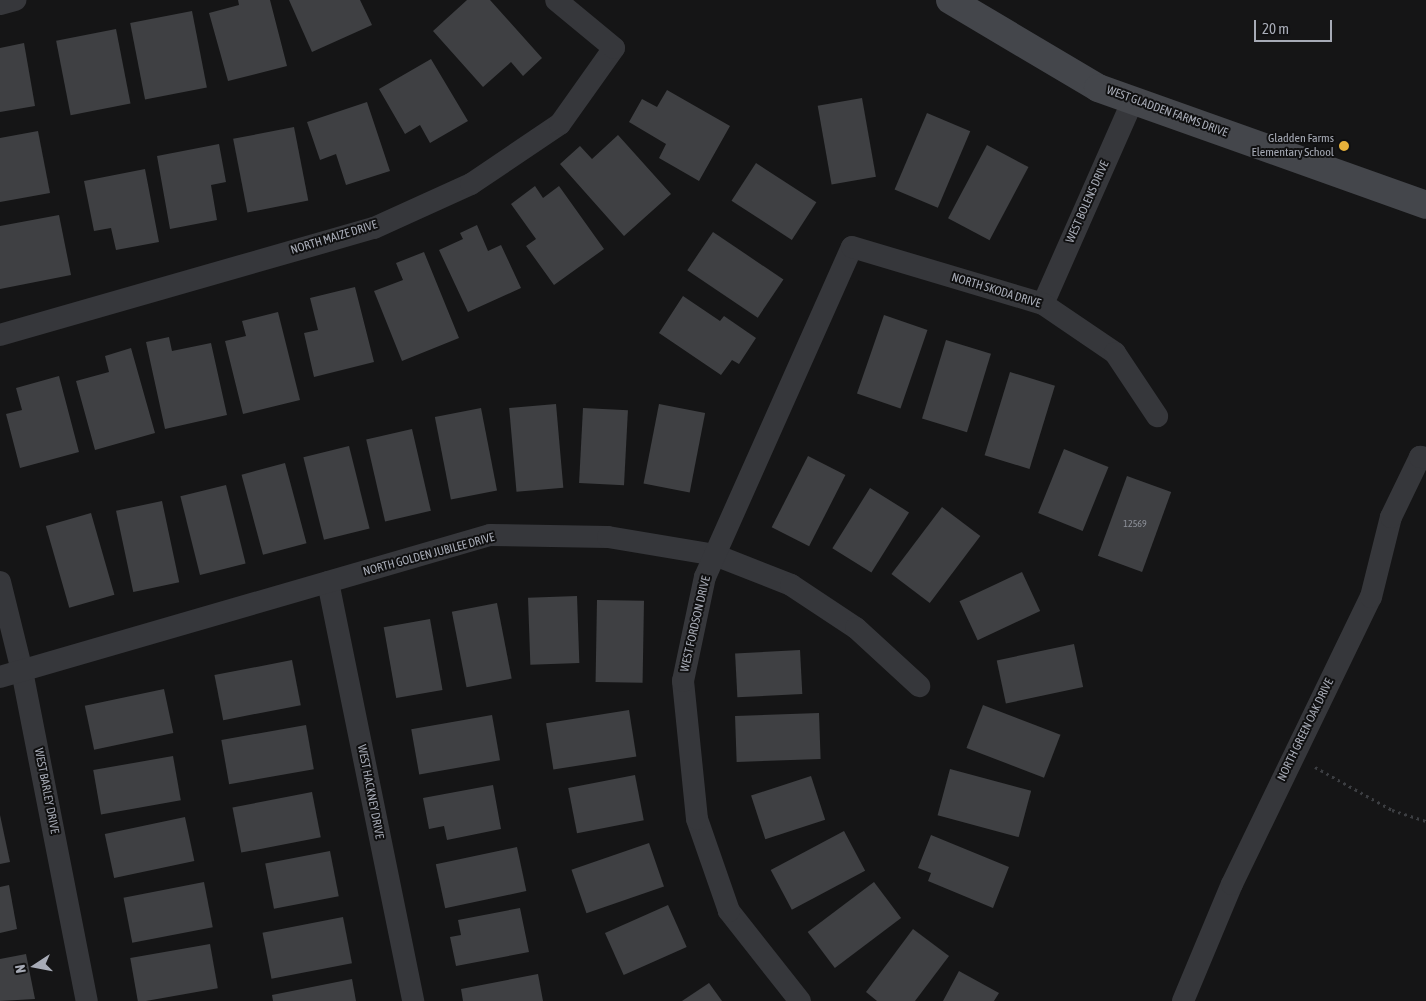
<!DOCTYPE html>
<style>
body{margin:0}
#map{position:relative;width:1426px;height:1001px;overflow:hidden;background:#151516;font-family:"Asap Condensed",sans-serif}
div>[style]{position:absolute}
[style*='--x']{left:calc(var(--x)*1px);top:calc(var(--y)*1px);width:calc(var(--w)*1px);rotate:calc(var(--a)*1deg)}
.building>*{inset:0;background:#3f4043;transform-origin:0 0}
.path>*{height:3px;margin-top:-1.5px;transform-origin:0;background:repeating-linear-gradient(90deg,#3c3e42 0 2.5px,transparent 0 6.5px)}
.street>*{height:22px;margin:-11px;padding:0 11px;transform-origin:11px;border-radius:11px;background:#36373b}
.secondary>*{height:28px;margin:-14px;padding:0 14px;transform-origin:14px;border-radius:14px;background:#44464b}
.dots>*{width:14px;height:14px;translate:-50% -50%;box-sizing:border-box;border:2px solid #101011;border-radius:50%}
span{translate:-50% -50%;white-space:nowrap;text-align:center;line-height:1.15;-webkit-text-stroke:4px #101011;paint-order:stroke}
.number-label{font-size:10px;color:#8d9099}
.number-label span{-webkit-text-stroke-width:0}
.street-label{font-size:12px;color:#a7abb6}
.poi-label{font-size:12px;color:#a7abb6}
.right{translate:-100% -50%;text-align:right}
.north{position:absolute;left:10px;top:941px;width:50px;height:50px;-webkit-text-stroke:4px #101011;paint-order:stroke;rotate:259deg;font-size:14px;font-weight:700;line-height:20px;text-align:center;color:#a7abb6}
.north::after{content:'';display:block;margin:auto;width:18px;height:22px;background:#a7abb6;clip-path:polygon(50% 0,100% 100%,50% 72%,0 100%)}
.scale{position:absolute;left:1254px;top:20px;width:78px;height:22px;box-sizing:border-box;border:2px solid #a7abb6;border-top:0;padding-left:6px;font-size:15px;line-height:18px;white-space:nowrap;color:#a7abb6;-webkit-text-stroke:4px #101011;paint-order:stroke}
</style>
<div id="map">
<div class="building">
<i style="clip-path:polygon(238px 0,270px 0,287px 66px,228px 81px,209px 13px,239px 5px)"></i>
<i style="clip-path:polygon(289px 0,360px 0,372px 25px,312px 52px)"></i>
<i style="clip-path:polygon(467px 0,490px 0,542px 58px,523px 76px,511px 62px,483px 87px,433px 31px)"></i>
<i style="left:192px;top:11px;width:78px;height:63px;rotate:79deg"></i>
<i style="left:116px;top:29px;width:76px;height:61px;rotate:79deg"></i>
<i style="clip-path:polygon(24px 43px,35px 106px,0 112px,0 48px)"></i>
<i style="clip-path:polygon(431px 59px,468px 121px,430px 143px,420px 125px,405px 134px,379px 89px)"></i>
<i style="clip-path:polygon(667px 90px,730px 126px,699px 181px,659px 158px,666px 144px,629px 122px,642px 99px,657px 107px)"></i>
<i style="left:862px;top:98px;width:80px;height:45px;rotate:80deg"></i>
<i style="clip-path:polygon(367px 102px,390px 171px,346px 185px,336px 154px,320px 160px,307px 122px)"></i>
<i style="left:927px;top:113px;width:47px;height:83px;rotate:23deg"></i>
<i style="left:294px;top:127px;width:75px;height:62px;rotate:79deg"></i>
<i style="clip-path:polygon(38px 131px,50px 193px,0 202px,0 138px)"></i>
<i style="clip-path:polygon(618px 135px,671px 194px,624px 236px,560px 164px,580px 146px,592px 159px)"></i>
<i style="clip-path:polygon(219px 144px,226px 182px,211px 185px,217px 220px,170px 229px,157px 156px)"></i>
<i style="left:987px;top:145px;width:47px;height:83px;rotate:28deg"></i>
<i style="left:756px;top:163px;width:72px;height:45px;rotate:33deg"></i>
<i style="clip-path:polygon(145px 169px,159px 242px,116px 250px,111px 228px,94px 231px,84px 181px)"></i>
<i style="clip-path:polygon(535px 186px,543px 198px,559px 186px,604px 249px,554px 285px,526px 246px,536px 239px,511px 204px)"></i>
<i style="clip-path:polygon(59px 215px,71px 275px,0 289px,0 226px)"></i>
<i style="clip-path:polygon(477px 225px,488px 251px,501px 245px,521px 288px,468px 312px,439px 250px,463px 239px,460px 233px)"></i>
<i style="left:713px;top:232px;width:85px;height:46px;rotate:34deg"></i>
<i style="clip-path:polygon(424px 252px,459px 338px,402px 361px,374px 291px,403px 280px,396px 263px)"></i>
<i style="clip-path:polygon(355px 287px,374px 362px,314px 377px,304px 333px,318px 330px,310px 298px)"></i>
<i style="clip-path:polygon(683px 296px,720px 321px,724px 316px,756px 338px,739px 364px,732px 360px,721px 375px,659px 333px)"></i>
<i style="clip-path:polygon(278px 312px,300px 400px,243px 414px,225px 341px,246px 336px,242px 321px)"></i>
<i style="left:884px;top:315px;width:46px;height:83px;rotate:19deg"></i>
<i style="clip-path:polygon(169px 337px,172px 351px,211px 343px,227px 415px,165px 429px,146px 342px)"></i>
<i style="left:946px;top:340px;width:47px;height:82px;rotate:17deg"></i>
<i style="clip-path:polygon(131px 348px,155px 433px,95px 450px,76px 381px,109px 372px,105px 356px)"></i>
<i style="left:1010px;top:372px;width:47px;height:87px;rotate:17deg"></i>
<i style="clip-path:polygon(59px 376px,79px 452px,20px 468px,6px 414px,22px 410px,16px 388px)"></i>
<i style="left:556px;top:404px;width:84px;height:47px;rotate:85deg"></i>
<i style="left:659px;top:404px;width:47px;height:81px;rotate:11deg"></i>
<i style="left:481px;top:408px;width:84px;height:47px;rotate:79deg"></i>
<i style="left:583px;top:408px;width:45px;height:75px;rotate:3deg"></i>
<i style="left:412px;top:429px;width:84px;height:47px;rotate:77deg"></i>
<i style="left:349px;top:446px;width:85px;height:47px;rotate:76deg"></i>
<i style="left:1064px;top:449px;width:48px;height:69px;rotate:22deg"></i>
<i style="left:808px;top:456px;width:42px;height:80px;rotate:27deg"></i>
<i style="left:285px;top:463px;width:83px;height:45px;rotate:75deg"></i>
<i style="left:1127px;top:476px;width:47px;height:85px;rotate:20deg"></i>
<i style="left:226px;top:485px;width:81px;height:47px;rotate:76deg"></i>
<i style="left:870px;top:488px;width:46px;height:71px;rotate:32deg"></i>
<i style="left:162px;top:501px;width:83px;height:47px;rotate:78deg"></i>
<i style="left:942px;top:507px;width:48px;height:84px;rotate:37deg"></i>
<i style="left:91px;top:513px;width:85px;height:47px;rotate:74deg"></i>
<i style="left:1022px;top:572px;width:43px;height:69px;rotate:65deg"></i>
<i style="left:577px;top:596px;width:67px;height:49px;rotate:88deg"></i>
<i style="left:597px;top:600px;width:47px;height:82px;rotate:1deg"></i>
<i style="left:497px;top:603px;width:77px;height:46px;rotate:79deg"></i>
<i style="left:430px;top:619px;width:72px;height:47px;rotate:80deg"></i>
<i style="left:1074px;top:644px;width:44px;height:79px;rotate:78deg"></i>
<i style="left:800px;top:650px;width:44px;height:65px;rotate:87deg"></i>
<i style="left:292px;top:660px;width:46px;height:79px;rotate:79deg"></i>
<i style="left:164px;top:689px;width:45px;height:81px;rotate:78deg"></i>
<i style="left:983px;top:705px;width:83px;height:46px;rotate:21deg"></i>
<i style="left:629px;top:710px;width:47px;height:84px;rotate:81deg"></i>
<i style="left:819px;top:713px;width:46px;height:84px;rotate:88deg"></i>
<i style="left:492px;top:715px;width:46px;height:82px;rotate:80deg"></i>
<i style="left:306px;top:725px;width:45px;height:86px;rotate:80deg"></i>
<i style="left:173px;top:756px;width:45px;height:81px;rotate:80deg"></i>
<i style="left:950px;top:769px;width:84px;height:48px;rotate:15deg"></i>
<i style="left:635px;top:775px;width:46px;height:68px;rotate:79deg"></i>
<i style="left:811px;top:776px;width:46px;height:63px;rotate:72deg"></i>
<i style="clip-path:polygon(493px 785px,501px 829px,447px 840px,444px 826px,429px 829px,423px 798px)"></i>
<i style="left:312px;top:792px;width:46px;height:81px;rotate:79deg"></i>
<i style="clip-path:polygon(0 815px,10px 862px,0 864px)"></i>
<i style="left:185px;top:817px;width:45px;height:82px;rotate:78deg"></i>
<i style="left:844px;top:831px;width:45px;height:83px;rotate:62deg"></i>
<i style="clip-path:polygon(931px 835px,1009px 867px,993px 908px,928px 881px,931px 873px,918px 868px)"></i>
<i style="left:649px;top:843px;width:46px;height:82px;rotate:71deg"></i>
<i style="left:517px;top:847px;width:45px;height:83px;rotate:78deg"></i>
<i style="left:330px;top:851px;width:46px;height:66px;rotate:79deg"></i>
<i style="left:204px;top:882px;width:46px;height:82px;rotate:79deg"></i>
<i style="left:874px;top:882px;width:45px;height:83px;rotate:53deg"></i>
<i style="clip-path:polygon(9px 885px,17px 929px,0 933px,0 887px)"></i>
<i style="left:668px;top:905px;width:46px;height:69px;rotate:66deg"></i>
<i style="clip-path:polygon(520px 908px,529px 952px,456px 966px,450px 937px,461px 935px,458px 920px)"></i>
<i style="left:343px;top:917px;width:47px;height:82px;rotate:79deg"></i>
<i style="clip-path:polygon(913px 929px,949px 956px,915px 1001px,877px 1001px,866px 992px)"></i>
<i style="left:210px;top:944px;width:45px;height:81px;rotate:80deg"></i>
<i style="clip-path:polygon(26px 954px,35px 999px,0 1001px,0 959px)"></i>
<i style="clip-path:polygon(959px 971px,999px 993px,994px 1001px,943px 1001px)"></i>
<i style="clip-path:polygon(538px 974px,543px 1001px,463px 1001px,461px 989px)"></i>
<i style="clip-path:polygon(352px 979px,356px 1001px,273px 1001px,272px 995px)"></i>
<i style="clip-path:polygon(709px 983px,722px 1001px,682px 1001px)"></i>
</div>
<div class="path">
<i style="--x:1315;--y:767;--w:88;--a:29.2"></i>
<i style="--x:1392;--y:810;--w:36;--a:18"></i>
</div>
<div class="street">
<i style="--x:0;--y:4;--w:16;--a:-15"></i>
<i style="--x:1043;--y:304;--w:223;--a:-66.2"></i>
<i style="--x:0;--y:335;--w:389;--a:-16"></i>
<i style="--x:374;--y:228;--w:107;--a:-24.4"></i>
<i style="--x:471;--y:184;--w:107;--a:-34"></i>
<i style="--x:560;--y:124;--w:93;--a:-54.6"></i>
<i style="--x:614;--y:48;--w:75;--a:-140.4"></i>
<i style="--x:0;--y:582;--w:92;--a:76.1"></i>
<i style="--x:22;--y:671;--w:336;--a:78.9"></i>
<i style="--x:328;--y:582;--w:428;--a:78.5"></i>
<i style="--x:0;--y:677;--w:510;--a:-16.16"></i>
<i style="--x:490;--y:535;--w:118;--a:1"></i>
<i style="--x:608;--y:537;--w:109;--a:9.5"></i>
<i style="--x:715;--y:555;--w:82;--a:21.5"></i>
<i style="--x:791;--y:585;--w:78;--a:33.5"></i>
<i style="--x:856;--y:628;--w:86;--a:42.6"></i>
<i style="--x:800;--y:1001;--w:115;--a:-128.3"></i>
<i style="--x:729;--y:911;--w:97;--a:-109.2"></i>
<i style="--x:697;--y:819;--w:139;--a:-95.8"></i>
<i style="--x:683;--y:681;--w:106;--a:-78.1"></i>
<i style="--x:705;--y:577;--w:361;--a:-66"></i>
<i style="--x:852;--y:247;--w:199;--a:16.6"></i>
<i style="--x:1043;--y:304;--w:87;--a:34.2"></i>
<i style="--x:1115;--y:353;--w:76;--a:56.3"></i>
<i style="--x:1183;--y:1001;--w:127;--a:-67.3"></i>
<i style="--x:1232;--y:884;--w:319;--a:-64.2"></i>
<i style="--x:1371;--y:597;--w:82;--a:-76"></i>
<i style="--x:1391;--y:517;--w:67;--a:-64.2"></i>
<i style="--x:1420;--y:457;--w:6;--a:9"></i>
</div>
<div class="secondary">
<i style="--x:950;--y:0;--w:172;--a:30.7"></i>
<i style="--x:1098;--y:88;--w:348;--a:19.6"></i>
</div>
<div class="dots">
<i style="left:1344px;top:146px;background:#e8b23b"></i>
</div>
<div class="number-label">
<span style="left:1135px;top:524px">12569</span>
</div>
<div class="street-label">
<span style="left:1167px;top:112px;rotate:20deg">WEST GLADDEN FARMS DRIVE</span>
<span style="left:1088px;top:202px;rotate:-66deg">WEST BOLENS DRIVE</span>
<span style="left:334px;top:238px;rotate:-17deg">NORTH MAIZE DRIVE</span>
<span style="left:996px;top:291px;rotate:17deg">NORTH SKODA DRIVE</span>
<span style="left:429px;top:555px;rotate:-15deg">NORTH GOLDEN JUBILEE DRIVE</span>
<span style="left:696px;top:624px;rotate:-77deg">WEST FORDSON DRIVE</span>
<span style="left:1306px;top:730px;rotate:-64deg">NORTH GREEN OAK DRIVE</span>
<span style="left:46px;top:791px;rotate:79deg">WEST BARLEY DRIVE</span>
<span style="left:370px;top:792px;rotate:79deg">WEST HACKNEY DRIVE</span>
</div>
<div class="poi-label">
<span class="right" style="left:1334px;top:146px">Gladden Farms<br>Elementary School</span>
</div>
<div class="north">N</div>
<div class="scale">20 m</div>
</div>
